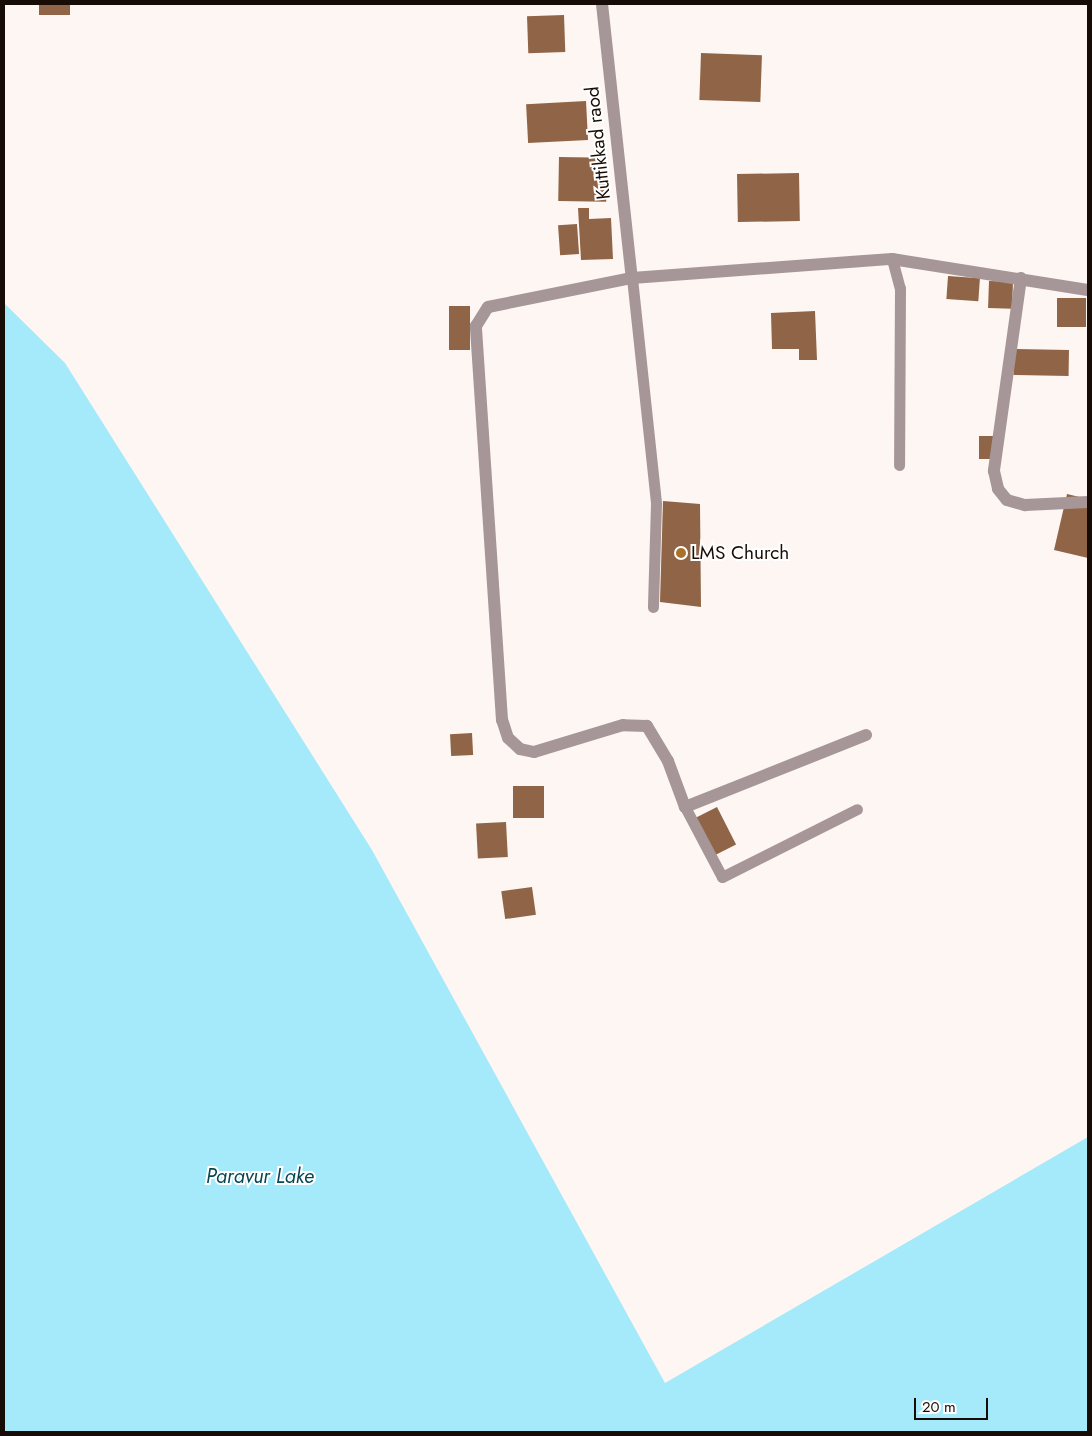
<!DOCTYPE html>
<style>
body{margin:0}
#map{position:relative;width:1092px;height:1436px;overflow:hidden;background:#fdf6f2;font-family:Jost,sans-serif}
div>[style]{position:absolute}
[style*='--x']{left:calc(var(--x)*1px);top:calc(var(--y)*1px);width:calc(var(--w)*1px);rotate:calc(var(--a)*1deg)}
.water>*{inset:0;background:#a5eafb}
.building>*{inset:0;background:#906446;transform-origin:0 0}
.service>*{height:11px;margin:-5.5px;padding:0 5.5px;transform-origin:5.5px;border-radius:5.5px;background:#a69697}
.minor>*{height:12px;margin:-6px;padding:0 6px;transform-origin:6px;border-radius:6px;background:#a69697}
.dots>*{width:14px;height:14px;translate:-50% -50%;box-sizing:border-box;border:2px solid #fff;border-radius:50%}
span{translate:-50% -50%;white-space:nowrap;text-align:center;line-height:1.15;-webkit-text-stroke:4px #fff;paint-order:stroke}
.street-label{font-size:19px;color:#170d06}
.poi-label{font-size:19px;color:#170d06}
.left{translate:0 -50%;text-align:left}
.water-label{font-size:20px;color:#074652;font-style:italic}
.frame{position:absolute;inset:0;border:5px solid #170d06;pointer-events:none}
.scale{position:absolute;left:914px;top:1398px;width:74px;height:22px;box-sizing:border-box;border:2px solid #170d06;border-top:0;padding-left:6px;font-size:15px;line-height:18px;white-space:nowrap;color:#170d06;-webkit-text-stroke:4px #fff;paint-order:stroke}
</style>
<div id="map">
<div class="water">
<i style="clip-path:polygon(4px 303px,65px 363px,372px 850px,665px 1383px,1088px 1137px,1088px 1432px,4px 1432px)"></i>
</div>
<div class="building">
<i style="left:39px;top:4px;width:31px;height:11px"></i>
<i style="left:564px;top:15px;width:37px;height:37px;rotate:88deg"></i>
<i style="left:701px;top:53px;width:61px;height:47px;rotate:2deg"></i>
<i style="left:586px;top:101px;width:39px;height:60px;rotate:87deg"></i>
<i style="left:559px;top:157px;width:48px;height:44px;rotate:1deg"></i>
<i style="left:799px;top:173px;width:48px;height:62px;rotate:89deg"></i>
<i style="clip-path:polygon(578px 208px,589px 208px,589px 219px,611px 218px,613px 259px,581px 260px)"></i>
<i style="left:577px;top:224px;width:30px;height:19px;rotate:86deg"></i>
<i style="left:948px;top:276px;width:32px;height:23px;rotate:4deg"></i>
<i style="left:989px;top:281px;width:24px;height:27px;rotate:2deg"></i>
<i style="left:1057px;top:298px;width:29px;height:29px"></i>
<i style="left:449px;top:306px;width:21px;height:44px"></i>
<i style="clip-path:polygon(815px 311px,817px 360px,799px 360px,799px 349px,772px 349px,771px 313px)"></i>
<i style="left:1014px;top:349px;width:55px;height:26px;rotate:1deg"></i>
<i style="left:979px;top:436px;width:16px;height:23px"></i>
<i style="clip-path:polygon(1067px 494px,1088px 499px,1088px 558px,1054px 550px)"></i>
<i style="clip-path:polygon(663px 501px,700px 504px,701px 607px,660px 602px)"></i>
<i style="left:472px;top:733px;width:22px;height:22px;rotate:87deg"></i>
<i style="left:544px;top:786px;width:32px;height:31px;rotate:90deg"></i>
<i style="left:717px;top:807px;width:42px;height:25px;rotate:63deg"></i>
<i style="left:506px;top:822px;width:35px;height:30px;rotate:87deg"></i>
<i style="left:532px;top:887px;width:28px;height:31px;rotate:82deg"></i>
</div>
<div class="service">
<i style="--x:892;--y:259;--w:30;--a:75"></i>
<i style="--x:900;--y:288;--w:177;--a:90.3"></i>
<i style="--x:632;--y:278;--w:227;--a:83.9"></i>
<i style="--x:656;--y:504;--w:103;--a:91.7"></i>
<i style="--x:685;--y:807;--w:79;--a:62.1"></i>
<i style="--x:722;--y:877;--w:151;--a:-26.7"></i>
</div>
<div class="minor">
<i style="--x:602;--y:4;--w:276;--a:83.8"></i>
<i style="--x:1021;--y:278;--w:195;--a:98"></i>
<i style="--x:994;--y:471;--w:18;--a:77"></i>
<i style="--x:998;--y:489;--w:14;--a:51"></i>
<i style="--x:1007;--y:500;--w:19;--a:16"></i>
<i style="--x:1025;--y:505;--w:63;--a:-2.7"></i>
<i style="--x:866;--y:735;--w:195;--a:158.3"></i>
<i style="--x:685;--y:807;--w:49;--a:-110.3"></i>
<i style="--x:668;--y:761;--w:41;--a:-121"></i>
<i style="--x:647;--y:726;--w:24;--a:-178"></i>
<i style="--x:623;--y:725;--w:93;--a:163.1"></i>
<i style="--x:534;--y:752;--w:14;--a:-168"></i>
<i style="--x:520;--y:749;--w:16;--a:-137"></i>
<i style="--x:508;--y:738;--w:19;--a:-108"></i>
<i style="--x:502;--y:720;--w:395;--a:-93.8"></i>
<i style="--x:476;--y:326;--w:22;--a:-58"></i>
<i style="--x:488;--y:307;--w:147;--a:-11.4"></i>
<i style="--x:632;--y:278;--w:261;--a:-4.2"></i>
<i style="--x:892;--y:259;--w:198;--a:9"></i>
</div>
<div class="dots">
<i style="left:681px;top:553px;background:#a8722d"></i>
</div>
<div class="street-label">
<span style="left:598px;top:143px;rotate:-96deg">Kuttikkad raod</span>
</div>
<div class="poi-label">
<span class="left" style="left:691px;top:553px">LMS Church</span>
</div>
<div class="water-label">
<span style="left:260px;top:1176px">Paravur Lake</span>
</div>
<div class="frame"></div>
<div class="scale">20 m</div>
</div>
